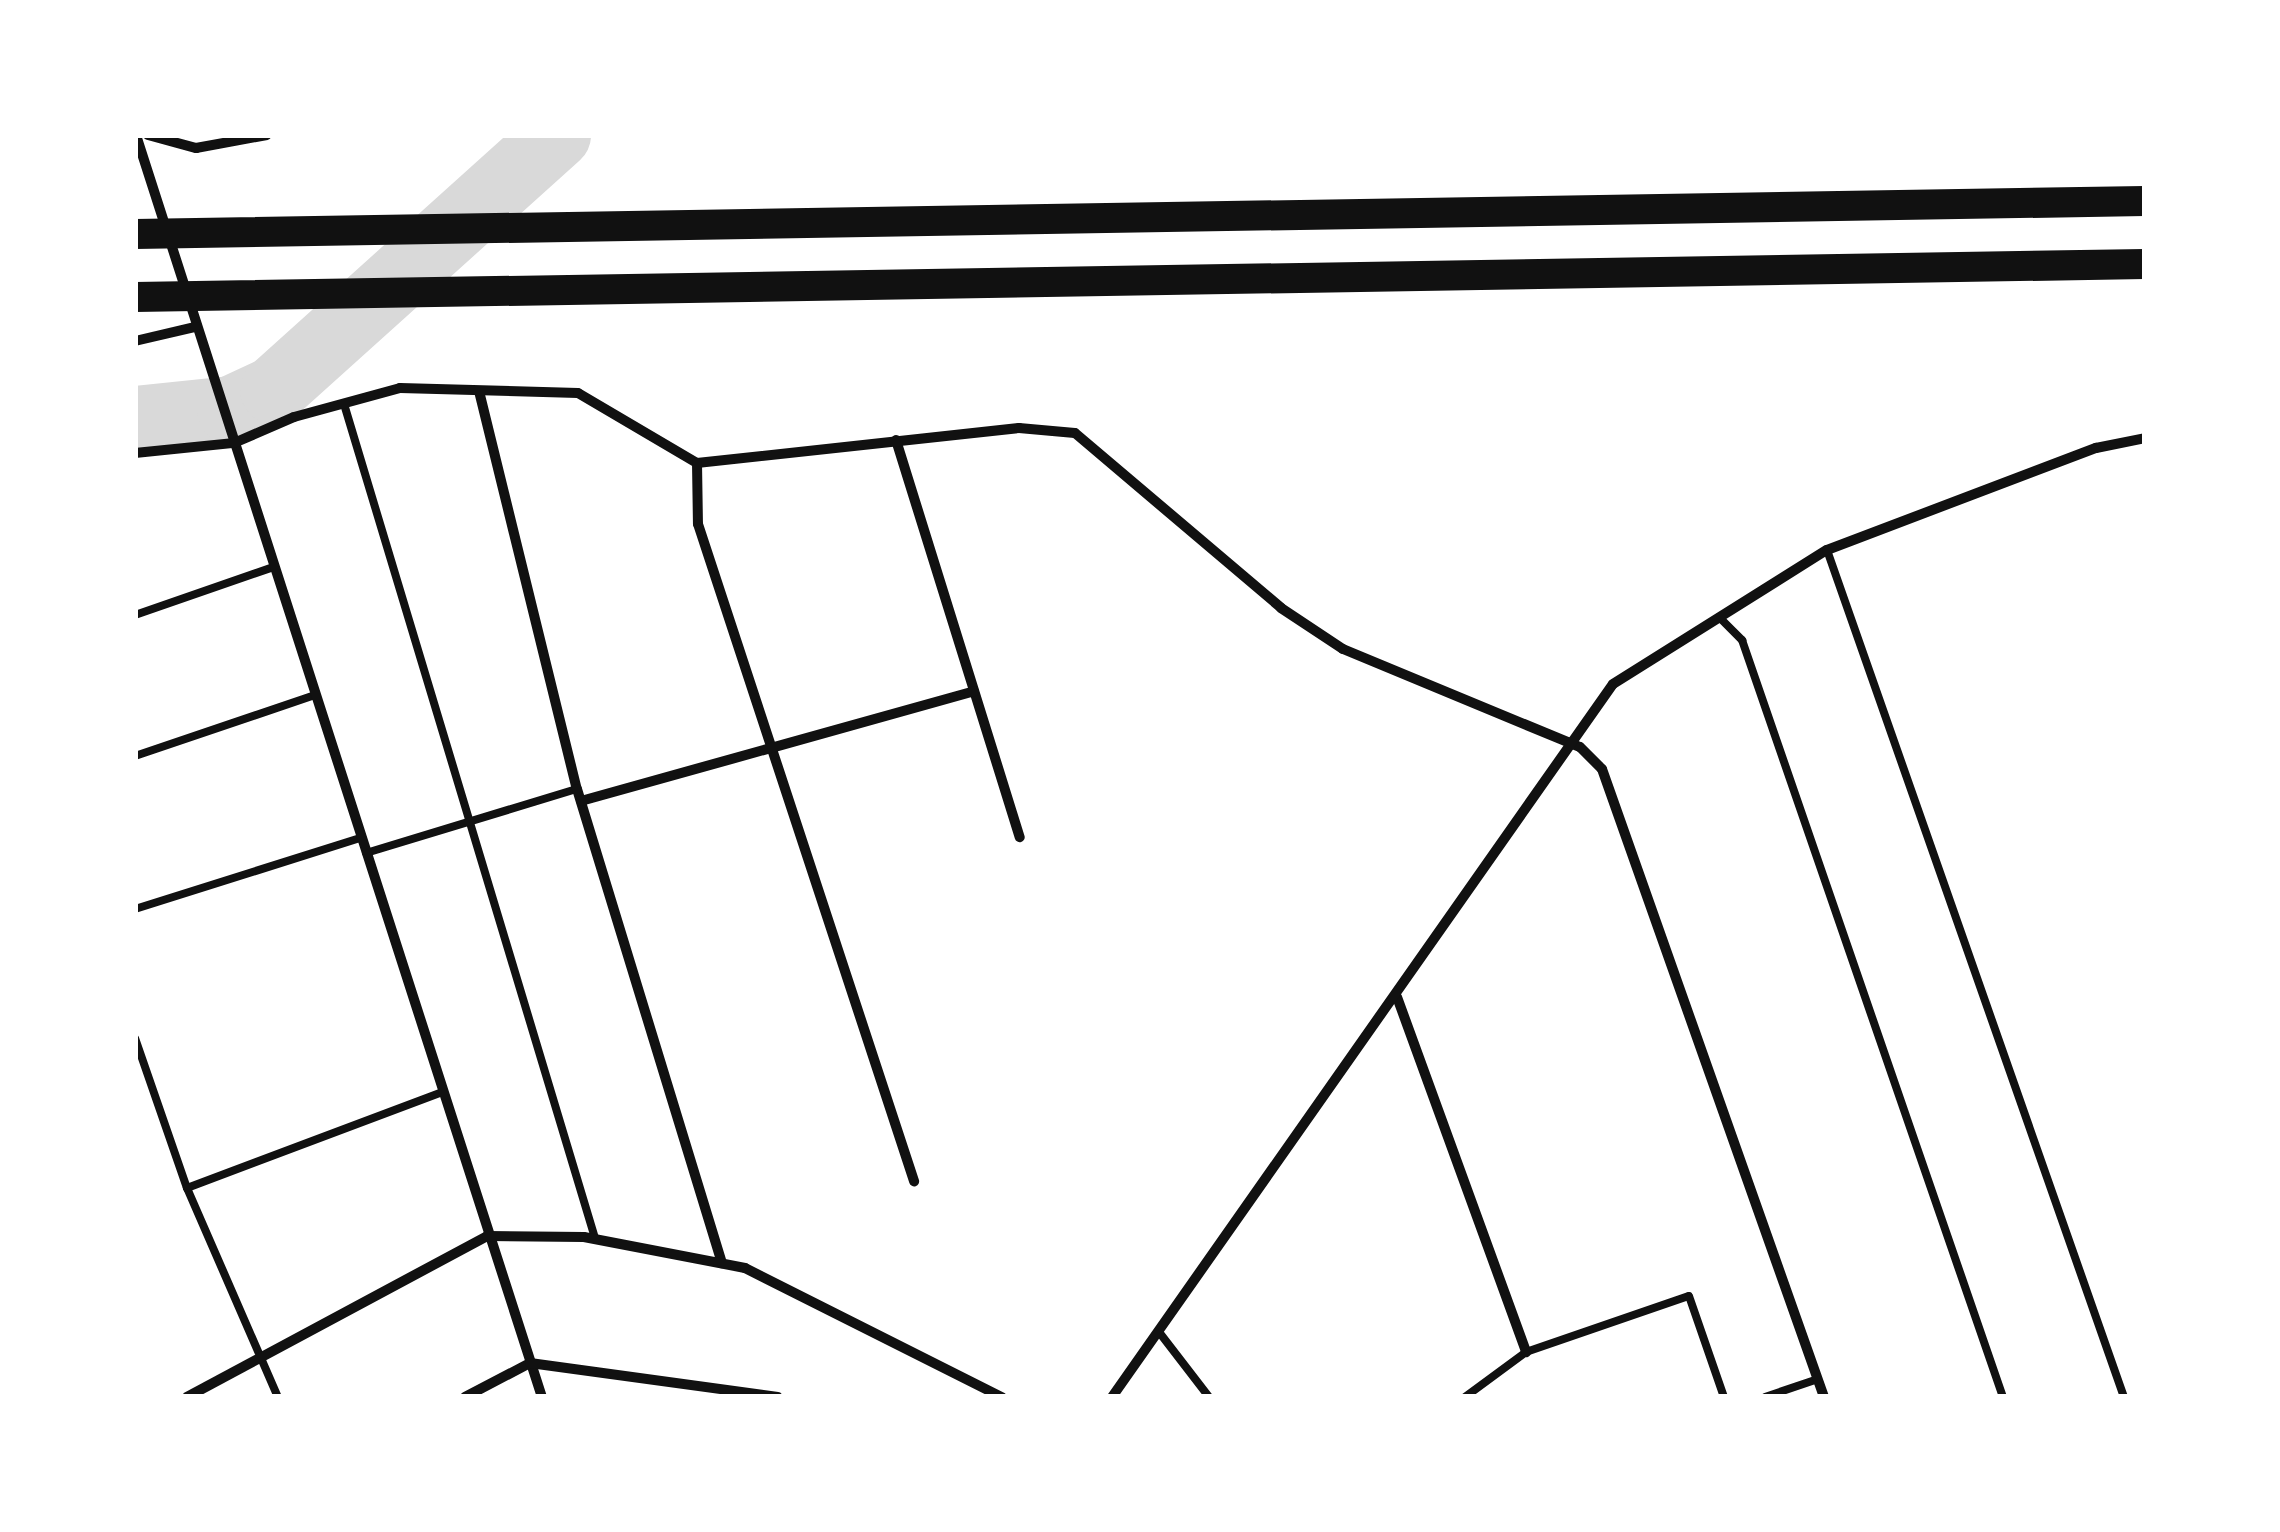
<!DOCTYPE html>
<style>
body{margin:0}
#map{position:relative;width:2280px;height:1532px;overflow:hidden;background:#fff;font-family:"Open Sans",sans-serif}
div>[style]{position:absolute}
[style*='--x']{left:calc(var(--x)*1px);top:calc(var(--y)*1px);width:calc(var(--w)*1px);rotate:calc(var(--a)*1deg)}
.river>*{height:68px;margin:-34px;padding:0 34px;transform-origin:34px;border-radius:34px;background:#d9d9d9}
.service>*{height:8px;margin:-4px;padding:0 4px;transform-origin:4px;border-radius:4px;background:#111}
.minor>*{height:10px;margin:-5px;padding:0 5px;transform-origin:5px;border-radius:5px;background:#111}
.motorway>*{height:30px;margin:-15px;padding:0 15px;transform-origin:15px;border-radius:15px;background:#111}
span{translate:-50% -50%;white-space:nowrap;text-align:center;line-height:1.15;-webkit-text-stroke:9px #fff;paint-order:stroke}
.frame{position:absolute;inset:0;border:138px solid #fff;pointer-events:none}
</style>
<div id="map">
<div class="river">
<i style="--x:135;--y:420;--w:97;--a:-5.9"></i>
<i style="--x:231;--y:410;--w:47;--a:-24.9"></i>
<i style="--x:274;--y:390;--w:381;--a:-42"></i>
</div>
<div class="service">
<i style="--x:344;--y:404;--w:871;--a:73.25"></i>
<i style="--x:1827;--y:550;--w:898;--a:70.68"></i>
<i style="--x:135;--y:615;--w:147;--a:-19.1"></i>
<i style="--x:1719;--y:617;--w:33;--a:45"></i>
<i style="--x:1742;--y:640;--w:801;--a:70.98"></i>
<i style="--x:135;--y:756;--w:190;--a:-18.7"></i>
<i style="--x:366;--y:853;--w:220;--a:-16.9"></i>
<i style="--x:135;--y:909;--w:236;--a:-17.5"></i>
<i style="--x:135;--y:1038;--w:159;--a:70.9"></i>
<i style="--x:187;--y:1188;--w:228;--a:66.5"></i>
<i style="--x:187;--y:1188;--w:270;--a:-20.6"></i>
<i style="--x:1159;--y:1332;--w:82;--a:52.4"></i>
<i style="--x:1465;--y:1397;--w:76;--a:-36.4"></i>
<i style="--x:1526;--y:1352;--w:172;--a:-19"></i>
<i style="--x:1689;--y:1296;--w:107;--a:70.9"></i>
<i style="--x:1765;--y:1397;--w:56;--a:-18.8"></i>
</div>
<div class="minor">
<i style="--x:136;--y:135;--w:1326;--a:72.17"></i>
<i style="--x:148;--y:135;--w:50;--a:15.2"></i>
<i style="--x:196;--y:148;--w:72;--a:-10.4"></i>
<i style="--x:135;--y:341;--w:62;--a:-13.1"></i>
<i style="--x:479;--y:391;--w:410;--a:76.2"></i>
<i style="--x:577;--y:789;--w:496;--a:73"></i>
<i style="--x:896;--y:440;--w:416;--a:72.7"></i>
<i style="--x:135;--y:453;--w:100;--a:-5.8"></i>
<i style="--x:234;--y:443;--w:65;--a:-23.4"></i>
<i style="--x:294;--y:417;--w:110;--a:-15.3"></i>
<i style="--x:400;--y:388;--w:178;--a:1.6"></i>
<i style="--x:578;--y:393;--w:138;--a:30.5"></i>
<i style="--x:697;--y:463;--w:324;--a:-6.2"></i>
<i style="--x:1019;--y:428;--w:56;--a:5.1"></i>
<i style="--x:1075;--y:433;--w:270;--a:40.3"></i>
<i style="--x:1281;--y:608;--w:74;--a:33.5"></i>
<i style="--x:1343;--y:649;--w:256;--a:22.5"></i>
<i style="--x:1580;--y:747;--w:31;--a:45"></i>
<i style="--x:1602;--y:769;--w:666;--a:70.53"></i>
<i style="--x:697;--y:463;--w:61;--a:89.1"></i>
<i style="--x:698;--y:524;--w:692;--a:71.8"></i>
<i style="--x:581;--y:801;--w:408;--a:-15.6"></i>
<i style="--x:1397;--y:997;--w:378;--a:70"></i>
<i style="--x:187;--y:1397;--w:340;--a:-28.2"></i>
<i style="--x:487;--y:1236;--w:97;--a:0.6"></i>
<i style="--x:584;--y:1237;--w:164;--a:10.9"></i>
<i style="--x:745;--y:1268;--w:288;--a:26.7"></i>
<i style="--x:465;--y:1397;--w:73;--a:-27.6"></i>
<i style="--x:530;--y:1363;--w:250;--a:7.8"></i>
<i style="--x:1112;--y:1397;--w:871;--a:-54.91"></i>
<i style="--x:1613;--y:684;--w:252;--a:-32.1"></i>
<i style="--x:1827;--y:550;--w:288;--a:-20.8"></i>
<i style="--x:2096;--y:448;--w:50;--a:-11.5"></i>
</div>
<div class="motorway">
<i style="--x:135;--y:234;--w:2010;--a:-0.94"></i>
<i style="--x:135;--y:297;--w:2010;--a:-0.94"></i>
</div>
<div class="frame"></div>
</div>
